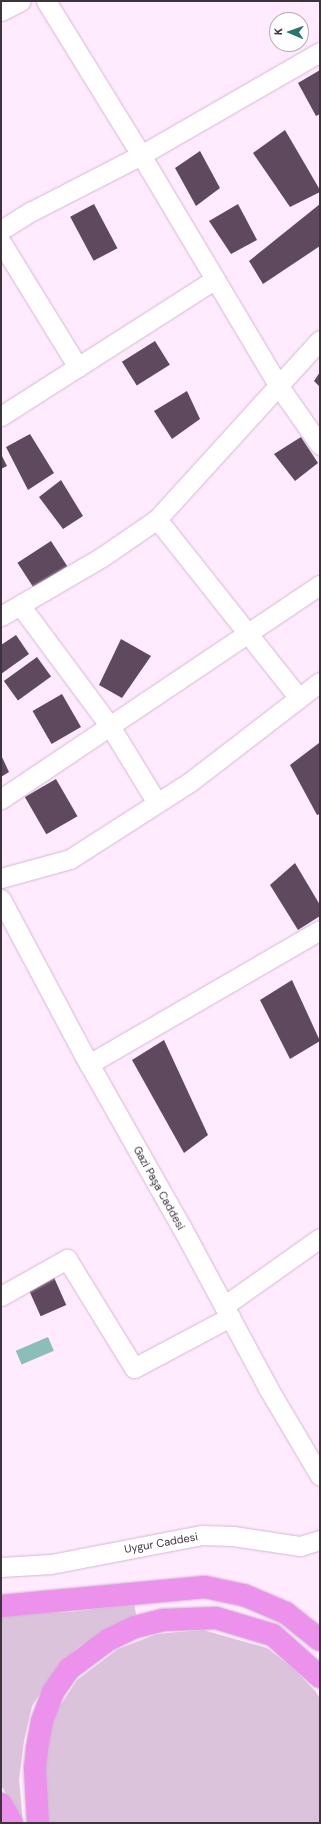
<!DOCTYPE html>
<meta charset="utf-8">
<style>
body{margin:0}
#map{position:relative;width:321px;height:1824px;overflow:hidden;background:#ffeafe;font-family:"DM Sans",sans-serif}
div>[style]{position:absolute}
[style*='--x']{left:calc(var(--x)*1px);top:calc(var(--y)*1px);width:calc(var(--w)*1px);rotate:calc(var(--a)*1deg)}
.green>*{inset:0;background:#dcc3dc}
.water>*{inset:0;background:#8bbeb7;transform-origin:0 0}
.building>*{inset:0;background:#5e495e;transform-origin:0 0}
.roads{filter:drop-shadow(0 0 1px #d3b9d2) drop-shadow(0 0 1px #d3b9d2)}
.minor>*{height:19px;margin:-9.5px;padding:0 9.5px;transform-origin:9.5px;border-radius:9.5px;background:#fff}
.highway>*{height:22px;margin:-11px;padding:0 11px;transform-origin:11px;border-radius:11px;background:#ec92ec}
span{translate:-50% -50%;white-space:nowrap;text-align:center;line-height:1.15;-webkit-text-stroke:4px #fff;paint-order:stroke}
.street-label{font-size:11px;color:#3d333d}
.frame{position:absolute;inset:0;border:2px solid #3d333d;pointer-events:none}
.north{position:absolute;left:269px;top:12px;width:40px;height:40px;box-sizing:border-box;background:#fff;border:1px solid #b1adb1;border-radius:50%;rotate:272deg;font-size:11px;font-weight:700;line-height:16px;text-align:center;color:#3d333d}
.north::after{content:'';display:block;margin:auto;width:14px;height:18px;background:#2c736c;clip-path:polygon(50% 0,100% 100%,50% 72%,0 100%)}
</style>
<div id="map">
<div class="green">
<i style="clip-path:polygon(134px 1604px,136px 1614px,78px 1647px,54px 1672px,32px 1706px,24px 1741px,19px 1780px,23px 1823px,1px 1785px,1px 1615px,72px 1612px)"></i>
<i style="clip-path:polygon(203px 1630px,267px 1648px,292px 1667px,316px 1692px,320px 1699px,320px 1823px,48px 1823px,44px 1747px,58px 1709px,77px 1680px,118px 1649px,157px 1634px)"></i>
</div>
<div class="water">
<i style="left:48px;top:1337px;width:15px;height:35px;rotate:67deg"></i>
</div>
<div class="building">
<i style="clip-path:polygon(320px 70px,320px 114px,316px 116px,298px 83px)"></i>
<i style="clip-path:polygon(285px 130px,320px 190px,320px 192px,290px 207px,253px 153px)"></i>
<i style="clip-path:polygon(200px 151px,220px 188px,196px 206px,175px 168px)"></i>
<i style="left:94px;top:204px;width:50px;height:27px;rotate:62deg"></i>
<i style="clip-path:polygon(238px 204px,257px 240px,231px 254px,209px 221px)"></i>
<i style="clip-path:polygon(320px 204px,320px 246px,263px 284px,249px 261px)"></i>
<i style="left:155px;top:341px;width:28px;height:39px;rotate:58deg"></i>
<i style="clip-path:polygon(320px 372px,320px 387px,314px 381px)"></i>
<i style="clip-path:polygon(187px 391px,200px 419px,172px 439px,154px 411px)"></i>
<i style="clip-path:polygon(30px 434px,54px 473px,28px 490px,6px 447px)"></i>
<i style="clip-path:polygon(301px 437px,318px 463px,295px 481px,274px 454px)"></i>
<i style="clip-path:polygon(1px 454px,7px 466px,1px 469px)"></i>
<i style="clip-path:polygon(61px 480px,83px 516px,63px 529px,39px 497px)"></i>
<i style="left:51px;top:541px;width:30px;height:40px;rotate:57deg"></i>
<i style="clip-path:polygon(16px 635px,29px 654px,1px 674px,1px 645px)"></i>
<i style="clip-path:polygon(121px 639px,151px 656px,122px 698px,99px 685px)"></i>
<i style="left:37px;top:657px;width:24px;height:41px;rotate:54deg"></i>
<i style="left:62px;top:694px;width:38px;height:34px;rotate:60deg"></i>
<i style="clip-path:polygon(319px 743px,320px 814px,317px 815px,290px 765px)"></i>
<i style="clip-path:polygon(1px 755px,9px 772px,1px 777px)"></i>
<i style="left:56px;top:779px;width:43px;height:36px;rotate:60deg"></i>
<i style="clip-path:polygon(295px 863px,320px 905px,320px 916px,298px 930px,270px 885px)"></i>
<i style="clip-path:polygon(292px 980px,320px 1041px,290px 1059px,260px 1000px)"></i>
<i style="clip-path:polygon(164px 1040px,208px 1135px,184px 1153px,132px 1060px)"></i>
<i style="left:52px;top:1273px;width:35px;height:28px;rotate:66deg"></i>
</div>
<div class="roads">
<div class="minor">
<i style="--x:46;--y:1;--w:181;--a:58.3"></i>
<i style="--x:141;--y:155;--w:268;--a:59.2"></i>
<i style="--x:278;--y:385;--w:73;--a:55"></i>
<i style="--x:1;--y:11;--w:22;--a:-27"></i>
<i style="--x:1;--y:230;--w:36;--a:-32"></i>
<i style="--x:32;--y:211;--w:123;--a:-27.2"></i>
<i style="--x:141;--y:155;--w:207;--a:-29.9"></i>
<i style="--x:1;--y:242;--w:147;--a:58.4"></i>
<i style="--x:1;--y:416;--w:254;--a:-32.6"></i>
<i style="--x:157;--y:519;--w:228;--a:51.6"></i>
<i style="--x:20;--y:605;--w:151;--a:53.4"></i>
<i style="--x:110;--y:726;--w:90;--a:58.6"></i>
<i style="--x:1;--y:616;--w:117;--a:-30.3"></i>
<i style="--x:102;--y:557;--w:67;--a:-34.6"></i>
<i style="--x:157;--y:519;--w:242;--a:-47.7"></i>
<i style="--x:1;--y:799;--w:384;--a:-33.9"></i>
<i style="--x:1;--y:878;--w:72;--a:-15.4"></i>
<i style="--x:70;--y:859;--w:143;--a:-32.7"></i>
<i style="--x:190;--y:782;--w:164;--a:-37.6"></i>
<i style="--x:1;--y:899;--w:177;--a:62"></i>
<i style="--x:84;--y:1055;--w:199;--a:60.5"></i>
<i style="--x:182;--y:1228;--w:182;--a:61.7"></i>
<i style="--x:268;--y:1388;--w:102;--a:59.4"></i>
<i style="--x:89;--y:1064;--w:267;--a:-30.1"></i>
<i style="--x:1;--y:1296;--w:76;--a:-29.3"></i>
<i style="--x:67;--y:1259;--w:128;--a:58.4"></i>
<i style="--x:134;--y:1368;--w:109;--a:-28"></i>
<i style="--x:224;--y:1306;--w:118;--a:-35.3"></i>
<i style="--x:1;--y:1567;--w:50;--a:-3.4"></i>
<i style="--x:51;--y:1564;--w:154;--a:-10.9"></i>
<i style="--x:202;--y:1535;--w:31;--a:2"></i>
<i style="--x:233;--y:1536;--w:68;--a:8.5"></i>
<i style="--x:300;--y:1546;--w:21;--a:-17"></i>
</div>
<div class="highway">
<i style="--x:1;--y:1606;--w:205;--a:-5.3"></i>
<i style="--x:205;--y:1587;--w:40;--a:12"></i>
<i style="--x:244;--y:1595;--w:46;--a:23.2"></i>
<i style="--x:286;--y:1613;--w:43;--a:38.5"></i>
<i style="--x:1;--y:1804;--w:22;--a:60"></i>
<i style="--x:38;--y:1823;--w:55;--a:-93.1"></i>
<i style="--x:35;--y:1768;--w:19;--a:-84"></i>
<i style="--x:37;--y:1749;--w:28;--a:-80"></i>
<i style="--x:42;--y:1721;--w:31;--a:-69"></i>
<i style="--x:53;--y:1692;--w:28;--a:-55"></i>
<i style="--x:69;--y:1669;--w:49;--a:-36.6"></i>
<i style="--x:108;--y:1640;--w:30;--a:-26"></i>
<i style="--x:135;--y:1627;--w:30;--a:-14"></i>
<i style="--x:164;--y:1620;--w:52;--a:-2.2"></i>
<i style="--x:216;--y:1618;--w:59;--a:16.6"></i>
<i style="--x:273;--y:1635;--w:63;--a:41.8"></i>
</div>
</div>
<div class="street-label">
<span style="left:159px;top:1188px;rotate:61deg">Gazi Paşa Caddesi</span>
<span style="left:161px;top:1543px;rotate:-10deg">Uygur Caddesi</span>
</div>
<div class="frame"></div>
<div class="north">K</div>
</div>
